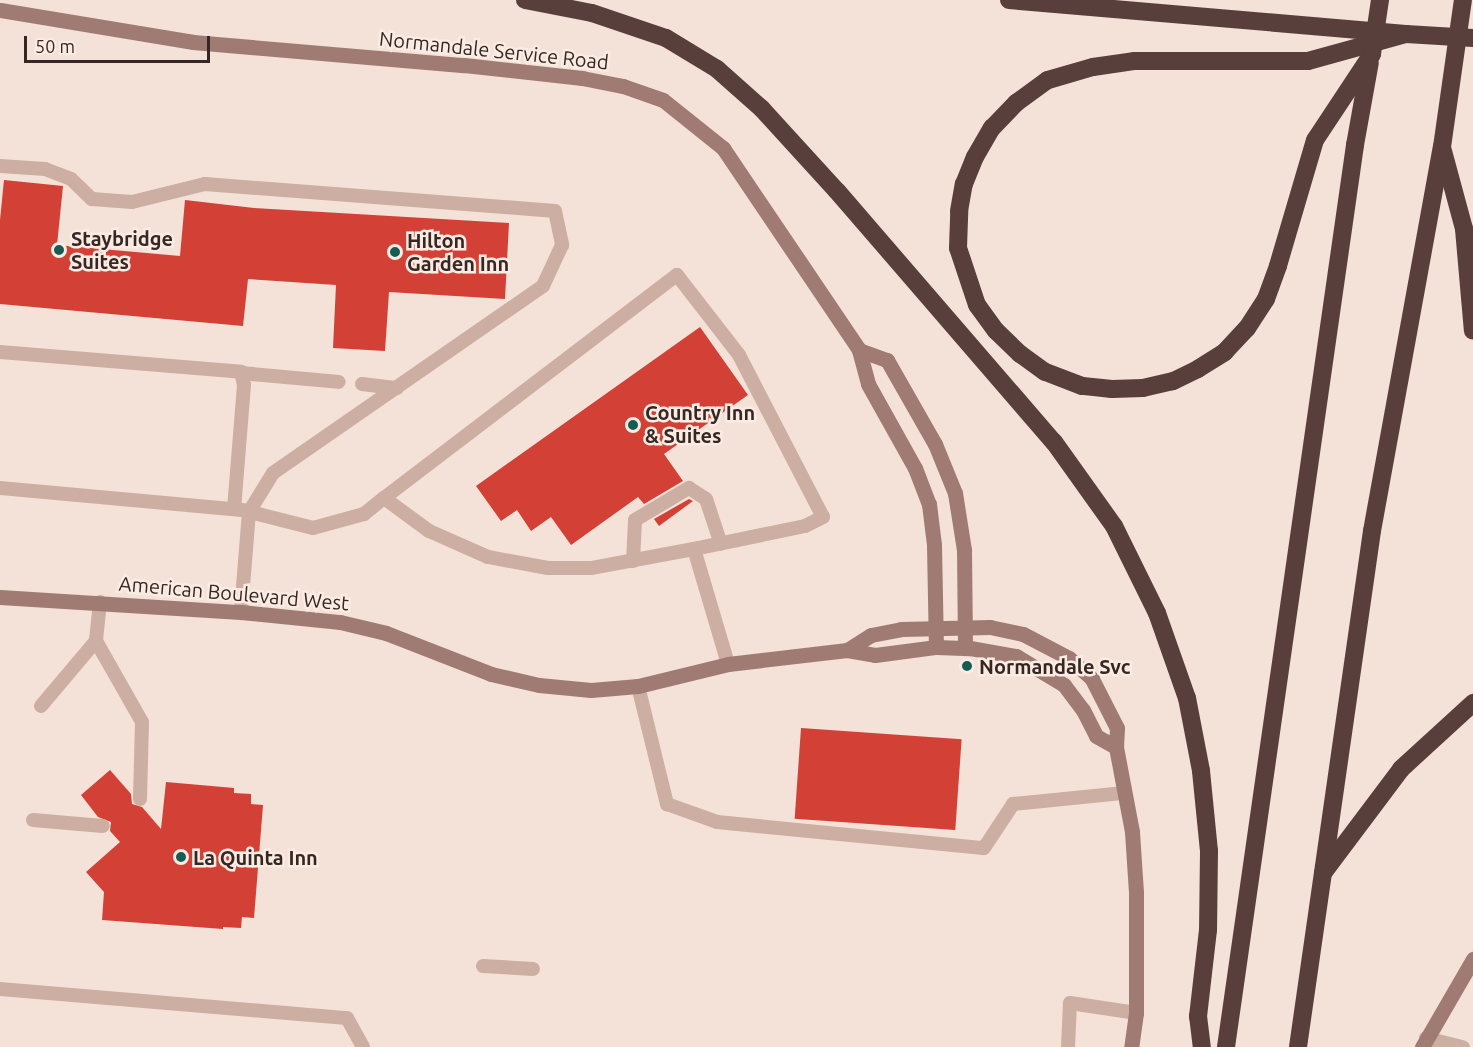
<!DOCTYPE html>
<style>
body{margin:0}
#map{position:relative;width:1473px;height:1047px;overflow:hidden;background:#f4e1d7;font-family:Ubuntu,sans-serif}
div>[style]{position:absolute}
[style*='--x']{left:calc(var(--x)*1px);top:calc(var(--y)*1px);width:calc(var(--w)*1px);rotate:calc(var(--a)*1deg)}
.building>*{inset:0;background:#d24036;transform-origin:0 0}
.lane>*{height:14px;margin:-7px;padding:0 7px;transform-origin:7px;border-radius:7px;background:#cdaea2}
.secondary>*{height:15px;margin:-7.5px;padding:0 7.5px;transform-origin:7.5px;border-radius:7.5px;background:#a07b73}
.highway>*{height:18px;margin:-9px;padding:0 9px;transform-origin:9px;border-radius:9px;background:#583f3b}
.highway-bridge>*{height:18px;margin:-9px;padding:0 9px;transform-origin:9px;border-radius:9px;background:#583f3b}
.dots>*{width:16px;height:16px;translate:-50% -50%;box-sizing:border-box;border:3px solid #fbece3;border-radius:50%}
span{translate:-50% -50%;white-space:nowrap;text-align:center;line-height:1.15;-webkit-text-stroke:5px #fbece3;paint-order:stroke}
.street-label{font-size:20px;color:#362725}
.poi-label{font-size:20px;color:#362725;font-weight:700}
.left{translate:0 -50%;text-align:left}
.scale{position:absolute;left:24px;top:36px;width:186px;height:27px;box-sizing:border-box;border:3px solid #362725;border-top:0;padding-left:8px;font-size:18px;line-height:21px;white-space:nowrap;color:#362725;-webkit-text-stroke:4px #fbece3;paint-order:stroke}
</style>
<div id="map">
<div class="building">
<i style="clip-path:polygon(4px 180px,63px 186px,57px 245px,180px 256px,185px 200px,254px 208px,509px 223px,505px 299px,389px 292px,385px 351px,333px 348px,336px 285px,248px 279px,243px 326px,0 304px,0 220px)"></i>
<i style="clip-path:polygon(700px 327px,748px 395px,664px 454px,683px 481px,644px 504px,638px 497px,571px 545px,551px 517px,531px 531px,517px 510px,501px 521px,476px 486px)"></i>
<i style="clip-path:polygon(689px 499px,693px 501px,659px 526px,654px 519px)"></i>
<i style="left:801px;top:728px;width:161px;height:91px;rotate:4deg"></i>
<i style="clip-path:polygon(110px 770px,131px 794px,132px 804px,142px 807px,161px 829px,166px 782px,234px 788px,234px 793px,251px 794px,251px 804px,263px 805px,254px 918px,242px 917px,241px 928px,223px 927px,223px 929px,102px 920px,104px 892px,86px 872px,120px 842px,110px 831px,111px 822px,98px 817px,81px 795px)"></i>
</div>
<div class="lane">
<i style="--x:0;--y:166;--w:45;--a:3.8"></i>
<i style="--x:45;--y:169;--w:28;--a:21"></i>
<i style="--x:71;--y:179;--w:29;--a:44"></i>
<i style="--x:92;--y:199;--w:40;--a:4.3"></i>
<i style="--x:132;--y:202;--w:75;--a:-13.9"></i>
<i style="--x:205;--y:184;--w:351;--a:4.4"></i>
<i style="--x:555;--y:211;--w:35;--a:78"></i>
<i style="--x:562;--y:245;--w:45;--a:114.9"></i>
<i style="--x:543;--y:286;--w:328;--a:145.3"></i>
<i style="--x:273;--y:473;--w:46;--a:121.6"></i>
<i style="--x:249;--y:512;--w:100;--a:94.6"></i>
<i style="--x:0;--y:352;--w:242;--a:4.7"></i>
<i style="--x:241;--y:372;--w:13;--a:77"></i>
<i style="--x:244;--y:385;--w:124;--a:94.6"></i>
<i style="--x:241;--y:373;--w:98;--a:5.2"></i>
<i style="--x:362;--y:384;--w:35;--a:7"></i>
<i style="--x:0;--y:488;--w:243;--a:5.2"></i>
<i style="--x:242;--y:510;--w:73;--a:14.2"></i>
<i style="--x:313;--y:528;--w:53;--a:-15.4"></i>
<i style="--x:364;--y:514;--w:26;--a:-39"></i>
<i style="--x:384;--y:498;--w:368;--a:-37.3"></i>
<i style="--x:677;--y:275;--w:101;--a:52.2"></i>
<i style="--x:739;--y:355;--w:182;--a:62.6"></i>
<i style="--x:823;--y:517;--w:20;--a:153"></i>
<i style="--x:805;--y:526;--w:108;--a:168.3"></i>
<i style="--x:699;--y:548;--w:110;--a:169.5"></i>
<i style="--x:591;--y:568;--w:43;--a:180"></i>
<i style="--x:548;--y:568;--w:61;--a:-169.6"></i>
<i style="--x:488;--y:557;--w:64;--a:-156.2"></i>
<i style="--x:429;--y:531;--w:56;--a:-143.7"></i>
<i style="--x:694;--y:549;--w:120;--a:73.5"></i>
<i style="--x:633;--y:561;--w:41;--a:-87.2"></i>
<i style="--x:635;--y:520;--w:63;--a:-30.7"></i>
<i style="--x:689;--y:488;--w:20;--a:33"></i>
<i style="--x:706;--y:499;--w:47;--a:71.6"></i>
<i style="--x:100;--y:602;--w:39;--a:96"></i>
<i style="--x:96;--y:641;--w:93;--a:60.4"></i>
<i style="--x:142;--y:722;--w:77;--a:91.5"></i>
<i style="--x:638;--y:686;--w:122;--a:76.2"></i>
<i style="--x:667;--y:804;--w:53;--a:19.8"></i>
<i style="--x:717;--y:822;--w:268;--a:5.6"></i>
<i style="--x:984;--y:848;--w:53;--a:-56.6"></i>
<i style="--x:1013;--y:804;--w:112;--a:-5.7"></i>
<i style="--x:41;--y:706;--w:85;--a:-49.8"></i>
<i style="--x:33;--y:820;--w:70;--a:4.9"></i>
<i style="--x:483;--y:966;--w:50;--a:3.4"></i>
<i style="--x:0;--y:989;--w:348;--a:4.8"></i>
<i style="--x:347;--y:1018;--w:33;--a:61"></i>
<i style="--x:1426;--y:1038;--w:38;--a:14"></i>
<i style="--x:1068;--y:1047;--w:44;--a:-87.4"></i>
<i style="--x:1070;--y:1003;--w:67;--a:8.6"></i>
</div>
<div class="secondary">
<i style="--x:0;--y:10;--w:196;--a:9.4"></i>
<i style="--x:193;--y:42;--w:272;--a:4.9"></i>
<i style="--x:464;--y:65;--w:119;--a:6.3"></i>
<i style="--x:582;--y:78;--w:42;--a:11"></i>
<i style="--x:623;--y:86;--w:42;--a:19.3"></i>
<i style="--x:663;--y:100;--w:77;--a:38.7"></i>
<i style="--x:723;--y:148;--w:244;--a:56"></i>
<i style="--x:859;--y:350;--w:35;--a:75"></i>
<i style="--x:868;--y:384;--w:96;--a:60.8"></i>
<i style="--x:915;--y:468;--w:39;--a:69"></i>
<i style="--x:929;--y:504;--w:41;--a:83"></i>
<i style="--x:934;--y:545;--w:102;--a:88.9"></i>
<i style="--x:859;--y:350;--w:30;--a:20"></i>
<i style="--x:887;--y:360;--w:97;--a:60.3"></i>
<i style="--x:935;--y:444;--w:53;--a:67.8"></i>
<i style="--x:955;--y:493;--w:58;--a:81"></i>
<i style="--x:964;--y:550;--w:98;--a:89.4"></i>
<i style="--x:0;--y:597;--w:241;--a:3.6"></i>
<i style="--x:241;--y:612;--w:100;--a:5.8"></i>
<i style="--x:340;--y:622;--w:47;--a:13.4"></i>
<i style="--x:386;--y:633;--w:113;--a:21.3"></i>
<i style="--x:491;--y:674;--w:49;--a:12.9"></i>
<i style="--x:539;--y:685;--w:52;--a:5.5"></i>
<i style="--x:591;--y:690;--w:47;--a:-4.9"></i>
<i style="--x:638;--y:686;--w:93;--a:-13.7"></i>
<i style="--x:728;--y:664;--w:120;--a:-6.7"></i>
<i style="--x:847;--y:650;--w:28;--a:10"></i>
<i style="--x:875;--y:655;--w:62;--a:-7.5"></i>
<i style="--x:936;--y:647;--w:34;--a:2"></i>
<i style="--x:970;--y:648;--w:47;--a:9.9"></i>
<i style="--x:1016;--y:656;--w:56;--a:31.1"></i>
<i style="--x:1064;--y:685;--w:31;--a:53"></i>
<i style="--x:1083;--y:710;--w:29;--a:63"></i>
<i style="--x:1096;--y:736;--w:23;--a:29"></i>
<i style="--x:847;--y:650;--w:28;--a:-32"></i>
<i style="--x:871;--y:635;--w:31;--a:-11"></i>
<i style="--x:901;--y:629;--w:89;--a:-1.3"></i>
<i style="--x:990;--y:627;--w:34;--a:12"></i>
<i style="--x:1023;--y:634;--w:52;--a:27.6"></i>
<i style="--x:1069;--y:658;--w:31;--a:42"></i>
<i style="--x:1092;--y:679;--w:55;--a:63"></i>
<i style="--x:1117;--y:728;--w:19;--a:93"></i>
<i style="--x:1116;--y:747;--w:86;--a:79.3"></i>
<i style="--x:1132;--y:832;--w:61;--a:86.2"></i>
<i style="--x:1136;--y:893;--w:120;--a:90"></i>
<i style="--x:1136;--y:1013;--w:34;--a:98"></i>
<i style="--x:1422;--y:1047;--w:102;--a:-59.9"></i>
</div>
<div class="highway">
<i style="--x:525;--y:0;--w:68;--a:11"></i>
<i style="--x:592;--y:13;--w:78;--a:18.7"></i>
<i style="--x:666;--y:38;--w:60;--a:31.3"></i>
<i style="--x:717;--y:69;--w:60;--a:41.6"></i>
<i style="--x:762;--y:109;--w:111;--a:47.6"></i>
<i style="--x:837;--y:191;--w:332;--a:49.2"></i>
<i style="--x:1054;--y:442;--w:103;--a:54.5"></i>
<i style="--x:1114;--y:526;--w:97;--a:63.7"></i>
<i style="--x:1157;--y:613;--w:90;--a:70.6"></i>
<i style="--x:1187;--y:698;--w:74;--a:79.1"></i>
<i style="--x:1201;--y:771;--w:80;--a:84.3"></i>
<i style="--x:1209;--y:851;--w:79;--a:90.7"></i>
<i style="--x:1208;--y:930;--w:87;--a:96.6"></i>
<i style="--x:1198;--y:1016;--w:31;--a:83"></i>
<i style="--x:1009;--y:0;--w:398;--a:4.9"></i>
<i style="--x:1406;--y:34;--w:67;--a:3.4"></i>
<i style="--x:1372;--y:54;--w:103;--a:123.5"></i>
<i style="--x:1315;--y:140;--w:131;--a:106.4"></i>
<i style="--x:1278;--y:266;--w:35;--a:110"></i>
<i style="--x:1266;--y:299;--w:35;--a:123"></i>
<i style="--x:1247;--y:328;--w:33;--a:133"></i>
<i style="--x:1225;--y:352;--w:32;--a:148"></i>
<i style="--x:1198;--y:369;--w:28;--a:154"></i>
<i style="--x:1173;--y:381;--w:31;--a:167"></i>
<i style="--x:1143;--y:388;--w:31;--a:178"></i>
<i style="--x:1112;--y:389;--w:30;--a:-174"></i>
<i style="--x:1082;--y:386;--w:40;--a:-159"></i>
<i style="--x:1045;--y:372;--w:31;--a:-144"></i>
<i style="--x:1020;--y:354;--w:33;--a:-136"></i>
<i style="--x:996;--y:331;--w:32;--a:-126"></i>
<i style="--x:977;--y:305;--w:60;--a:-108.4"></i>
<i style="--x:958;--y:248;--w:37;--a:-88"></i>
<i style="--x:959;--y:211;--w:27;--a:-80"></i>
<i style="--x:964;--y:184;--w:29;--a:-68"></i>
<i style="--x:975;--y:157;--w:34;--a:-60"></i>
<i style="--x:992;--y:128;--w:35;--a:-46"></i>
<i style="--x:1016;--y:103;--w:39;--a:-36"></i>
<i style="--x:1048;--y:80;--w:47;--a:-16.1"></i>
<i style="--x:1093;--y:67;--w:41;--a:-8.3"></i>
<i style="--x:1134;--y:61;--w:174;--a:0"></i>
<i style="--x:1308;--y:61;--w:102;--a:-15.4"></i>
<i style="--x:1443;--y:151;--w:81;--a:74.9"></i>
<i style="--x:1464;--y:229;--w:102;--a:85"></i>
<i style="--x:1323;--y:873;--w:130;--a:-53.1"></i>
<i style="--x:1401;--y:769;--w:98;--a:-42.5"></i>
<i style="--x:1226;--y:1047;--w:911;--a:-81.86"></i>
<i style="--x:1355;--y:145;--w:84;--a:-79.8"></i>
<i style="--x:1298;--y:1047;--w:521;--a:-81.84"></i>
<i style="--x:1372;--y:531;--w:390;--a:-79.7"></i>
</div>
<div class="highway-bridge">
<i style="--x:1372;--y:54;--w:55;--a:-81.6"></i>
<i style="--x:1442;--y:147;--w:148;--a:-81.9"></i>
</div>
<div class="dots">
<i style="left:59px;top:250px;background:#175c54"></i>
<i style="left:395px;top:252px;background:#175c54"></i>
<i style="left:633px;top:425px;background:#175c54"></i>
<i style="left:967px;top:666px;background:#175c54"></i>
<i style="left:181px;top:857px;background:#175c54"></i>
</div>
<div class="street-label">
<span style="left:494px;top:50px;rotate:6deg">Normandale Service Road</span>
<span style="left:234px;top:593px;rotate:5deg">American Boulevard West</span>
</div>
<div class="poi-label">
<span class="left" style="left:71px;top:250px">Staybridge<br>Suites</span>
<span class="left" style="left:407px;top:252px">Hilton<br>Garden Inn</span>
<span class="left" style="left:645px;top:424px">Country Inn<br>&amp; Suites</span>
<span class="left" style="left:979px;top:666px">Normandale Svc</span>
<span class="left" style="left:193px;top:857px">La Quinta Inn</span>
</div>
<div class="scale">50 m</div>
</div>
